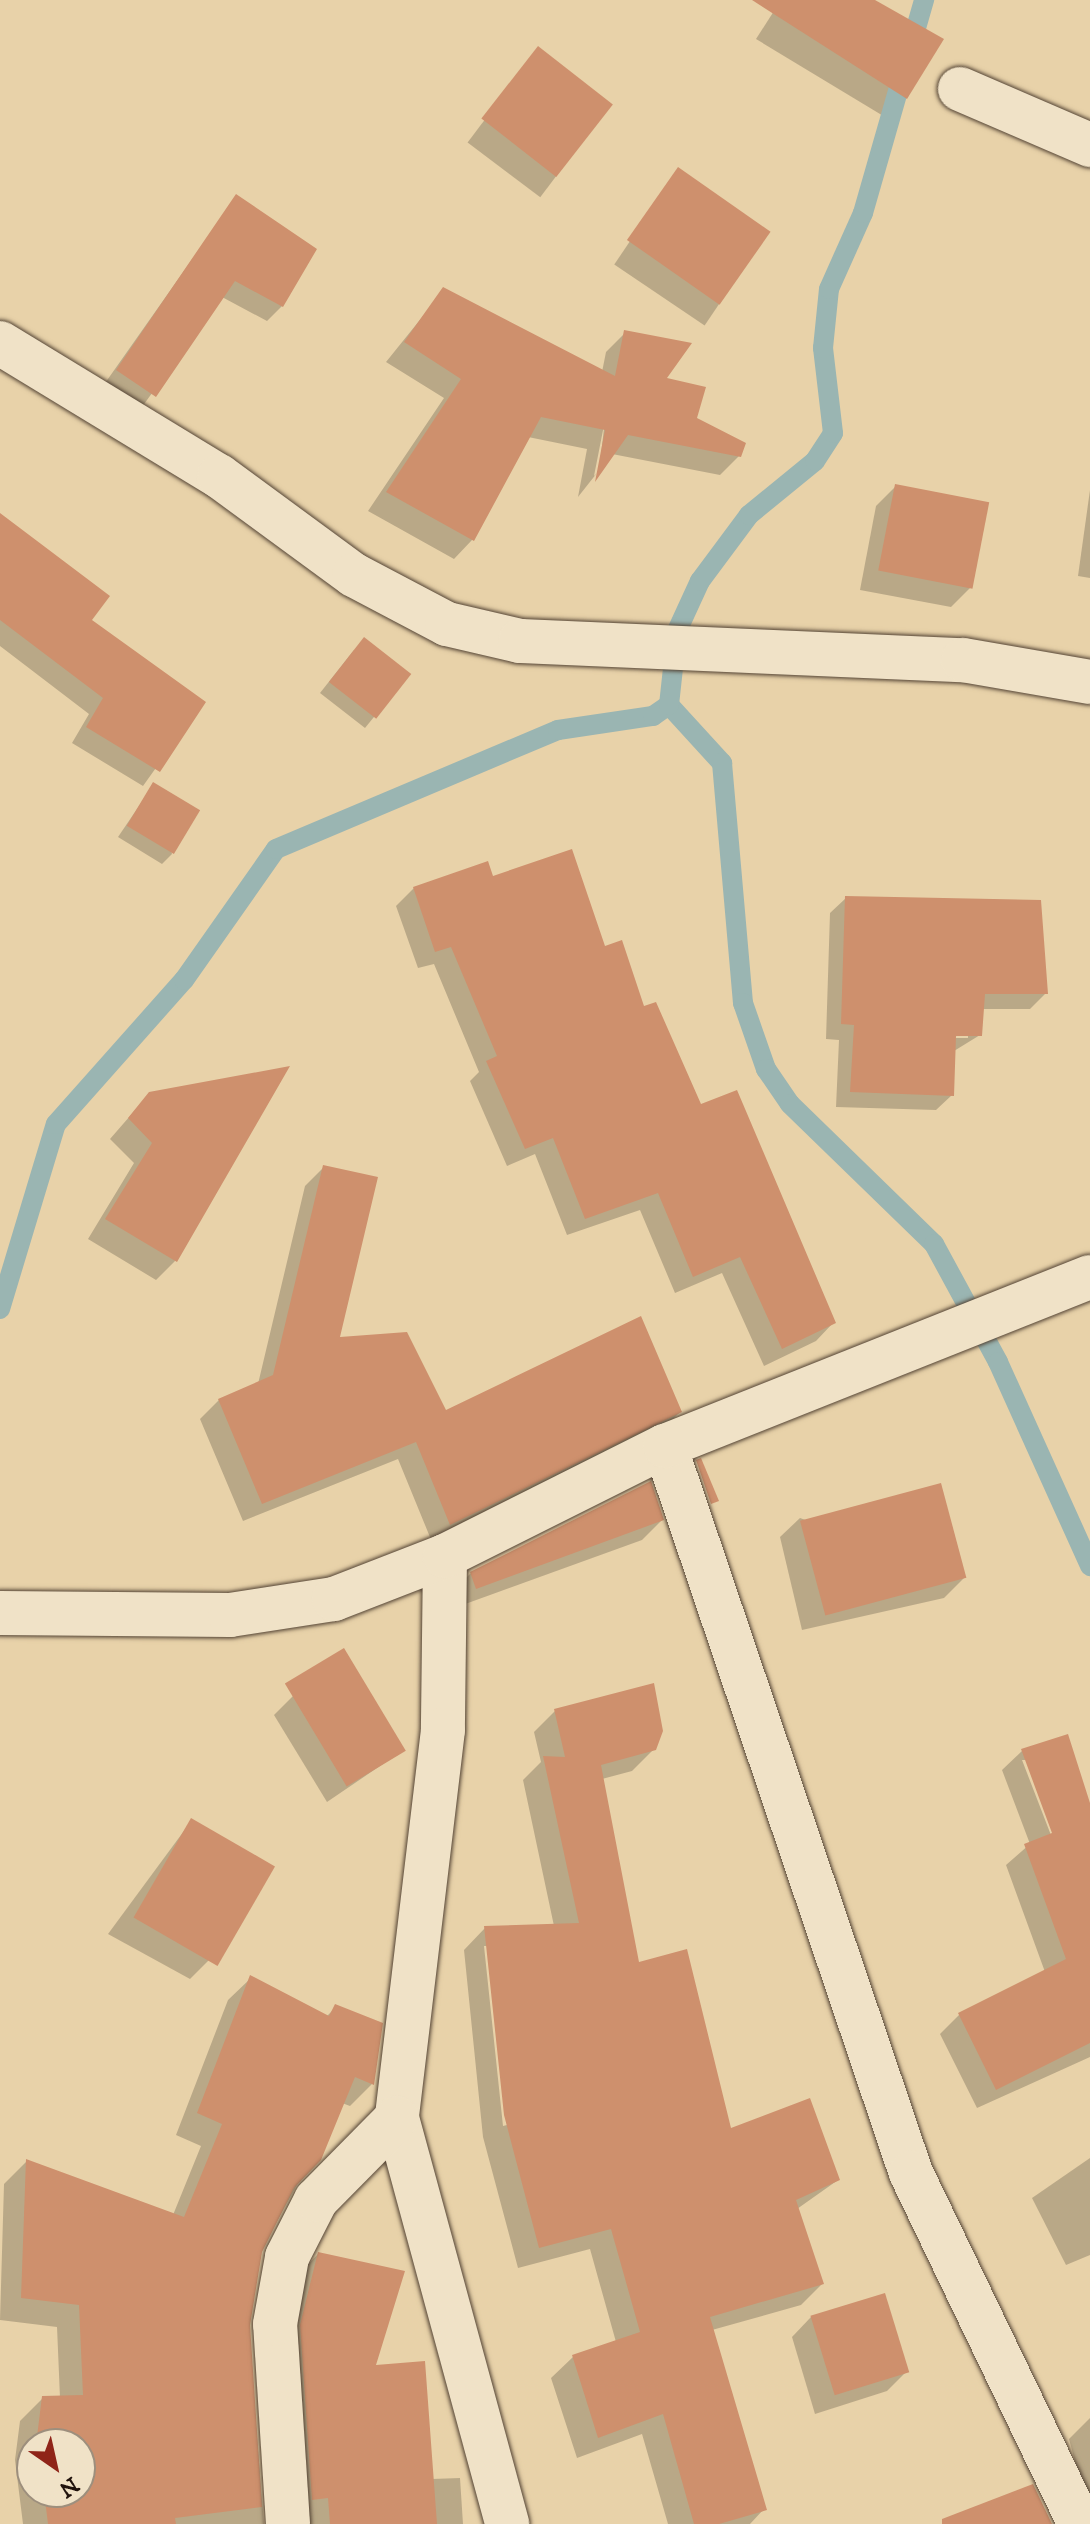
<!DOCTYPE html>
<style>
body{margin:0}
#map{position:relative;width:1090px;height:2524px;overflow:hidden;background:#e8d2a9;font-family:"IM FELL DW Pica",serif}
div>[style]{position:absolute}
[style*='--x']{left:calc(var(--x)*1px);top:calc(var(--y)*1px);width:calc(var(--w)*1px);rotate:calc(var(--a)*1deg)}
.shadow>*{inset:0;background:#0003;transform-origin:0 0}
.stream>*{height:20px;margin:-10px;padding:0 10px;transform-origin:10px;border-radius:10px;background:#9ab5b2}
.building>*{inset:0;background:#ce906d;transform-origin:0 0}
.roads{filter:drop-shadow(0 0 2px #534334) drop-shadow(0 0 2px #534334)}
.minor>*{height:44px;margin:-22px;padding:0 22px;transform-origin:22px;border-radius:22px;background:#f0e2c7}
span{translate:-50% -50%;white-space:nowrap;text-align:center;line-height:1.15;-webkit-text-stroke:6px #f0e2c7;paint-order:stroke}
.north{position:absolute;left:16px;top:2428px;width:80px;height:80px;box-sizing:border-box;background:#f0e2c7;border:2px solid #9d8f7d;border-radius:50%;rotate:146deg;font-size:22px;font-weight:700;line-height:32px;text-align:center;color:#21130d}
.north::after{content:'';display:block;margin:auto;width:28px;height:36px;background:#8f2418;clip-path:polygon(50% 0,100% 100%,50% 72%,0 100%)}
</style>
<div id="map">
<div class="shadow">
<i style="clip-path:polygon(781px 0,866px 0,905px 98px,885px 117px,756px 39px)"></i>
<i style="left:538px;top:49px;width:91px;height:117px;rotate:37deg"></i>
<i style="left:678px;top:170px;width:109px;height:114px;rotate:34deg"></i>
<i style="clip-path:polygon(236px 197px,282px 306px,267px 321px,222px 297px,139px 411px,103px 386px)"></i>
<i style="clip-path:polygon(evenodd,444px 290px,602px 372px,606px 352px,625px 333px,695px 419px,739px 456px,720px 475px,612px 454px,578px 497px,587px 449px,528px 437px,472px 540px,454px 559px,368px 511px,444px 398px,386px 362px,444px 290px,605px 420px,599px 471px,594px 476px,605px 420px)"></i>
<i style="clip-path:polygon(896px 486px,971px 587px,951px 607px,860px 590px,876px 506px)"></i>
<i style="clip-path:polygon(1090px 490px,1090px 578px,1078px 576px)"></i>
<i style="clip-path:polygon(0 556px,203px 702px,143px 786px,72px 743px,89px 714px,0 646px)"></i>
<i style="clip-path:polygon(354px 650px,409px 674px,365px 728px,320px 693px)"></i>
<i style="clip-path:polygon(154px 784px,172px 854px,162px 864px,118px 837px)"></i>
<i style="clip-path:polygon(492px 879px,604px 948px,833px 1323px,816px 1341px,764px 1366px,722px 1273px,675px 1293px,640px 1210px,567px 1235px,535px 1154px,507px 1166px,470px 1081px,479px 1072px,434px 964px,418px 968px,396px 906px,414px 888px)"></i>
<i style="clip-path:polygon(evenodd,846px 898px,1046px 993px,1030px 1009px,982px 1009px,980px 1035px,954px 1051px,952px 1095px,936px 1110px,836px 1107px,839px 1040px,826px 1039px,830px 913px,846px 898px,968px 1034px,968px 1038px,946px 1038px,968px 1034px)"></i>
<i style="clip-path:polygon(150px 1093px,175px 1261px,156px 1280px,88px 1239px,134px 1163px,110px 1139px)"></i>
<i style="clip-path:polygon(324px 1167px,337px 1339px,445px 1413px,680px 1412px,661px 1431px,432px 1542px,398px 1459px,243px 1521px,200px 1419px,219px 1400px,258px 1384px,305px 1186px)"></i>
<i style="clip-path:polygon(800px 1518px,964px 1578px,944px 1598px,802px 1630px,780px 1537px)"></i>
<i style="clip-path:polygon(662px 1520px,642px 1540px,457px 1607px,451px 1593px,471px 1573px)"></i>
<i style="clip-path:polygon(294px 1695px,402px 1751px,327px 1802px,274px 1715px)"></i>
<i style="clip-path:polygon(evenodd,555px 1711px,654px 1749px,632px 1771px,602px 1779px,638px 1964px,730px 2131px,838px 2180px,797px 2209px,822px 2284px,801px 2305px,712px 2330px,764px 2509px,750px 2524px,668px 2524px,642px 2434px,577px 2458px,551px 2378px,573px 2357px,616px 2342px,590px 2249px,518px 2268px,483px 2137px,464px 1950px,485px 1928px,554px 1926px,523px 1780px,541px 1762px,534px 1732px,555px 1711px,484px 1946px,489px 1946px,507px 2125px,503px 2126px,484px 1946px)"></i>
<i style="clip-path:polygon(evenodd,1067px 1736px,1090px 1808px,1090px 2057px,977px 2108px,940px 2034px,959px 2015px,1045px 1972px,1006px 1865px,1030px 1844px,1002px 1770px,1022px 1751px,1067px 1736px,1022px 1760px,1027px 1760px,1058px 1842px,1054px 1843px,1022px 1760px)"></i>
<i style="clip-path:polygon(192px 1820px,210px 1959px,190px 1979px,108px 1934px)"></i>
<i style="clip-path:polygon(evenodd,251px 1978px,326px 2017px,336px 2007px,372px 2084px,350px 2106px,342px 2103px,260px 2252px,248px 2326px,264px 2524px,23px 2524px,15px 2460px,20px 2421px,43px 2398px,60px 2398px,57px 2327px,0 2320px,4px 2184px,27px 2161px,173px 2215px,201px 2146px,176px 2135px,228px 2000px,251px 1978px,32px 2444px,80px 2444px,80px 2492px,32px 2492px,32px 2444px)"></i>
<i style="clip-path:polygon(1090px 2158px,1090px 2255px,1066px 2265px,1032px 2198px)"></i>
<i style="clip-path:polygon(318px 2254px,432px 2479px,460px 2478px,463px 2524px,290px 2524px,296px 2277px)"></i>
<i style="clip-path:polygon(811px 2317px,907px 2371px,887px 2391px,815px 2414px,792px 2337px)"></i>
<i style="clip-path:polygon(1090px 2418px,1090px 2508px,1088px 2509px,1069px 2439px)"></i>
</div>
<div class="stream">
<i style="--x:669;--y:705;--w:79;--a:47.6"></i>
<i style="--x:722;--y:763;--w:241;--a:85"></i>
<i style="--x:743;--y:1003;--w:70;--a:70.8"></i>
<i style="--x:766;--y:1069;--w:42;--a:55.6"></i>
<i style="--x:790;--y:1104;--w:201;--a:44.2"></i>
<i style="--x:934;--y:1244;--w:134;--a:61.5"></i>
<i style="--x:998;--y:1362;--w:224;--a:65.7"></i>
<i style="--x:0;--y:1309;--w:193;--a:-73.2"></i>
<i style="--x:56;--y:1124;--w:193;--a:-48.4"></i>
<i style="--x:184;--y:980;--w:160;--a:-54.9"></i>
<i style="--x:276;--y:849;--w:306;--a:-22.9"></i>
<i style="--x:558;--y:730;--w:96;--a:-8.4"></i>
<i style="--x:653;--y:716;--w:19;--a:-35"></i>
<i style="--x:669;--y:705;--w:74;--a:-83.8"></i>
<i style="--x:677;--y:631;--w:55;--a:-65.3"></i>
<i style="--x:700;--y:581;--w:82;--a:-53.4"></i>
<i style="--x:749;--y:515;--w:85;--a:-39.3"></i>
<i style="--x:815;--y:461;--w:33;--a:-57"></i>
<i style="--x:833;--y:433;--w:86;--a:-96.7"></i>
<i style="--x:823;--y:348;--w:59;--a:-84.2"></i>
<i style="--x:829;--y:289;--w:83;--a:-65.9"></i>
<i style="--x:863;--y:213;--w:222;--a:-74"></i>
</div>
<div class="building">
<i style="clip-path:polygon(752px 0,875px 0,944px 39px,907px 99px)"></i>
<i style="left:538px;top:46px;width:95px;height:92px;rotate:38deg"></i>
<i style="left:678px;top:167px;width:113px;height:89px;rotate:35deg"></i>
<i style="clip-path:polygon(236px 194px,317px 249px,283px 307px,235px 281px,156px 397px,116px 370px)"></i>
<i style="clip-path:polygon(443px 287px,615px 376px,624px 330px,692px 343px,667px 378px,706px 387px,697px 418px,746px 443px,741px 457px,628px 435px,595px 482px,605px 430px,541px 417px,474px 541px,386px 492px,461px 379px,404px 342px)"></i>
<i style="left:895px;top:484px;width:96px;height:88px;rotate:11deg"></i>
<i style="clip-path:polygon(0 513px,110px 596px,92px 620px,206px 702px,160px 772px,86px 727px,103px 698px,0 620px)"></i>
<i style="left:364px;top:637px;width:60px;height:57px;rotate:38deg"></i>
<i style="left:153px;top:782px;width:55px;height:51px;rotate:31deg"></i>
<i style="clip-path:polygon(572px 849px,605px 946px,622px 940px,644px 1006px,656px 1002px,701px 1104px,737px 1090px,836px 1323px,782px 1349px,740px 1257px,693px 1277px,658px 1193px,585px 1219px,553px 1138px,525px 1149px,486px 1061px,497px 1056px,451px 947px,435px 952px,413px 887px,488px 861px,493px 876px)"></i>
<i style="clip-path:polygon(845px 896px,1041px 900px,1048px 994px,985px 994px,982px 1036px,956px 1036px,954px 1096px,850px 1092px,854px 1025px,841px 1024px)"></i>
<i style="clip-path:polygon(290px 1066px,177px 1262px,105px 1219px,152px 1143px,128px 1118px,149px 1092px)"></i>
<i style="clip-path:polygon(323px 1165px,378px 1177px,340px 1337px,407px 1332px,446px 1410px,641px 1316px,682px 1412px,450px 1525px,416px 1442px,262px 1504px,218px 1399px,273px 1375px)"></i>
<i style="clip-path:polygon(701px 1458px,719px 1501px,711px 1504px,696px 1460px)"></i>
<i style="clip-path:polygon(651px 1481px,664px 1520px,476px 1589px,470px 1572px)"></i>
<i style="left:941px;top:1483px;width:98px;height:146px;rotate:75deg"></i>
<i style="left:344px;top:1648px;width:120px;height:69px;rotate:59deg"></i>
<i style="clip-path:polygon(654px 1683px,663px 1731px,656px 1750px,601px 1765px,639px 1962px,687px 1949px,731px 2128px,810px 2098px,840px 2180px,796px 2200px,824px 2284px,710px 2317px,767px 2510px,719px 2524px,694px 2524px,663px 2414px,598px 2438px,572px 2355px,640px 2332px,611px 2229px,539px 2248px,504px 2115px,484px 1926px,579px 1923px,543px 1756px,565px 1757px,554px 1709px)"></i>
<i style="clip-path:polygon(1068px 1734px,1090px 1803px,1090px 2043px,996px 2090px,958px 2013px,1066px 1959px,1024px 1844px,1052px 1833px,1021px 1749px)"></i>
<i style="left:191px;top:1818px;width:97px;height:115px;rotate:30deg"></i>
<i style="clip-path:polygon(250px 1975px,329px 2016px,335px 2004px,383px 2023px,374px 2085px,355px 2077px,321px 2160px,294px 2188px,262px 2252px,250px 2325px,262px 2507px,175px 2518px,176px 2524px,48px 2524px,44px 2492px,80px 2492px,80px 2444px,38px 2444px,37px 2437px,42px 2396px,83px 2395px,79px 2305px,21px 2298px,26px 2159px,184px 2217px,222px 2124px,197px 2113px)"></i>
<i style="clip-path:polygon(318px 2252px,405px 2271px,376px 2365px,425px 2361px,437px 2524px,330px 2524px,328px 2498px,312px 2500px,300px 2325px)"></i>
<i style="left:885px;top:2293px;width:83px;height:78px;rotate:73deg"></i>
<i style="clip-path:polygon(1033px 2484px,1052px 2524px,942px 2524px,942px 2519px)"></i>
</div>
<div class="roads">
<div class="minor">
<i style="--x:960;--y:89;--w:142;--a:23.3"></i>
<i style="--x:0;--y:343;--w:256;--a:31.3"></i>
<i style="--x:219;--y:476;--w:167;--a:36.3"></i>
<i style="--x:354;--y:575;--w:105;--a:27.8"></i>
<i style="--x:447;--y:624;--w:75;--a:13.1"></i>
<i style="--x:520;--y:641;--w:443;--a:2.5"></i>
<i style="--x:963;--y:660;--w:129;--a:9.8"></i>
<i style="--x:665;--y:1446;--w:767;--a:71.31"></i>
<i style="--x:911;--y:2173;--w:390;--a:64.3"></i>
<i style="--x:445;--y:1556;--w:174;--a:90.7"></i>
<i style="--x:443;--y:1730;--w:391;--a:96.8"></i>
<i style="--x:397;--y:2118;--w:421;--a:74.8"></i>
<i style="--x:0;--y:1613;--w:230;--a:0.5"></i>
<i style="--x:230;--y:1615;--w:105;--a:-8.7"></i>
<i style="--x:334;--y:1599;--w:119;--a:-21.2"></i>
<i style="--x:445;--y:1556;--w:246;--a:-26.6"></i>
<i style="--x:665;--y:1446;--w:457;--a:-21.7"></i>
<i style="--x:288;--y:2524;--w:200;--a:-93.7"></i>
<i style="--x:275;--y:2324;--w:68;--a:-79.8"></i>
<i style="--x:287;--y:2257;--w:64;--a:-63"></i>
<i style="--x:316;--y:2200;--w:115;--a:-45.4"></i>
</div>
</div>
<div class="north">N</div>
</div>
